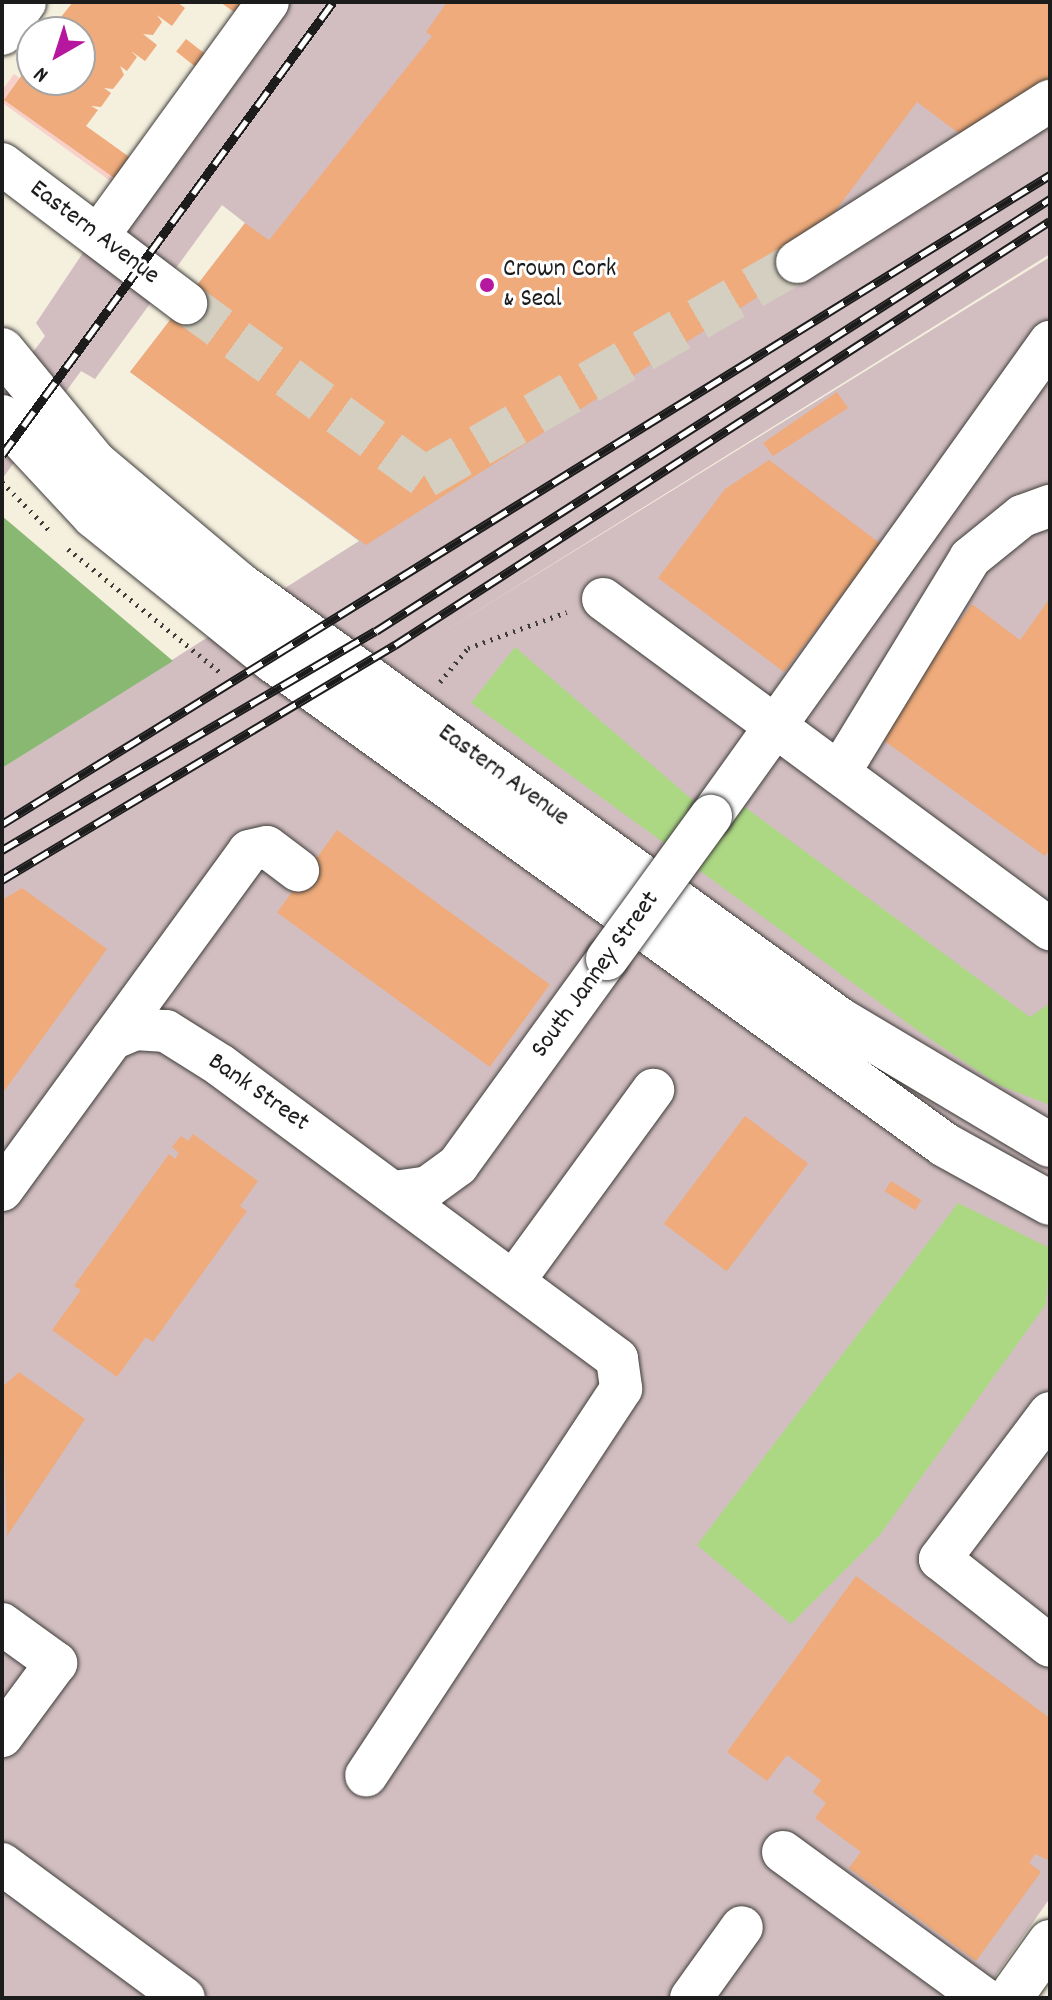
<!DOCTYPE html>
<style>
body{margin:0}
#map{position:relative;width:1052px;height:2000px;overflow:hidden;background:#f5efdd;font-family:Dekko,sans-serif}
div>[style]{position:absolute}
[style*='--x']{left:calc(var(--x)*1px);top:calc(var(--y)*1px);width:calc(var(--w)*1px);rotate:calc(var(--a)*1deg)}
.built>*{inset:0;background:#f7d0c9;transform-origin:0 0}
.industrial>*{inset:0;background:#d2bec1}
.green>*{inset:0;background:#acd884}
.forest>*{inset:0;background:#89b872}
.building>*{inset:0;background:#efab7b;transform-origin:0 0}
.minor-tunnel>*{height:42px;margin-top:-21px;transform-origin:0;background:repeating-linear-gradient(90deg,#d4cfc0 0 42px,transparent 0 63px)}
.path>*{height:5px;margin-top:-2.5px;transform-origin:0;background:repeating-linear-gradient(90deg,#3d3c39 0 2px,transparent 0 8px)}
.roads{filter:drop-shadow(0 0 2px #3d3c39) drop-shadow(0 0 2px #3d3c39)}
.minor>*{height:42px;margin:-21px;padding:0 21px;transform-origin:21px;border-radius:21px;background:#fff}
.major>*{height:44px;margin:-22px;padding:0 22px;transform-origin:22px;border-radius:22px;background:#fff}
.rail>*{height:9px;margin-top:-4.5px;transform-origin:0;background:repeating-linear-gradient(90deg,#fff 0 18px,#1c1c1c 0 36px);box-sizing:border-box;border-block:2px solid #1c1c1c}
.bridges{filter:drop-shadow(0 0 2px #3d3c39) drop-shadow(0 0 2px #3d3c39)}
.minor-bridge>*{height:42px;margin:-21px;padding:0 21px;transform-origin:21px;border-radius:21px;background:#fff}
.dots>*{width:22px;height:22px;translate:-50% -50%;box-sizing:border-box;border:4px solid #fff;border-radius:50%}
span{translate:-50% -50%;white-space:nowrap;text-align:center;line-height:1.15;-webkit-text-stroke:6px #fff;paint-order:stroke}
.street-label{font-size:26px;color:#1c1c1c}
.poi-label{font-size:26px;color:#1c1c1c}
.left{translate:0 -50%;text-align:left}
.frame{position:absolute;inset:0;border:4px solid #1c1c1c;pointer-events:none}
.north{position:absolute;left:16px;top:16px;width:80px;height:80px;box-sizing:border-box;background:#fff;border:2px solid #a4a4a4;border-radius:50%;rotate:219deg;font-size:22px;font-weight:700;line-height:32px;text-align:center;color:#1c1c1c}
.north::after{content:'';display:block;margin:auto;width:28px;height:36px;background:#b5179e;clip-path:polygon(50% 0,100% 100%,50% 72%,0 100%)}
</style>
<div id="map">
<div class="built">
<i style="left:14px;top:74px;width:157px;height:30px;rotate:36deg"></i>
</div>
<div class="industrial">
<i style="clip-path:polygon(266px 2px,1050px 2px,1050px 254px,432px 639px,1050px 257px,1050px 1898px,980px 1998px,2px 1998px,2px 768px,359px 541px,130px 372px,245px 223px,222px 205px,95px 379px,81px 371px,2px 479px,2px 394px,45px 336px,36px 323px,141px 166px)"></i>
</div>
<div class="green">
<i style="clip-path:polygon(515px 647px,695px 802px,671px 848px,471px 703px)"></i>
<i style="clip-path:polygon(738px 802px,1030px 1017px,1050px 1003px,1050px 1105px,999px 1085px,917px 1030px,692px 865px)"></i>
<i style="clip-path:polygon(958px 1203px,1050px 1248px,1046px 1304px,879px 1536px,791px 1624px,697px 1545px)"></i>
</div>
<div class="forest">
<i style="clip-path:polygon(2px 516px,173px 661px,2px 768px)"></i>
</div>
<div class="building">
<i style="clip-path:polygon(73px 2px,177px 2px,185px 8px,172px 26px,157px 15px,162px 22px,153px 35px,143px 34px,157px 45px,145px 61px,131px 51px,137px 57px,127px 71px,120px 66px,124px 75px,113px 89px,104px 88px,111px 93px,101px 107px,91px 106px,98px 110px,86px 126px,135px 161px,120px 182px,4px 100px,32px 61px,32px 80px,80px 80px,80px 32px,49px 32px)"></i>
<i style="clip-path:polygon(220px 2px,242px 2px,234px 12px)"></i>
<i style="clip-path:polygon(447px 2px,1050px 2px,1050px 79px,961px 135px,917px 102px,797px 262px,805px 267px,366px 545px,130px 372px,245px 223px,269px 240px,432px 36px,426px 32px)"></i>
<i style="left:186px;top:39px;width:29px;height:16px;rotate:38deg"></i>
<i style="clip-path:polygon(837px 392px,848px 408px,773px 456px,763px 443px)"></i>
<i style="clip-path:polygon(769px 460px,881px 544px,784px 672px,658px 578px,725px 489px)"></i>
<i style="clip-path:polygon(1050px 598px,1050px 849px,1045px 856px,876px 735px,972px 604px,1020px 640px)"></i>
<i style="left:337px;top:830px;width:263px;height:102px;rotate:36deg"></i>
<i style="clip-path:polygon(22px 888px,107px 949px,2px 1094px,2px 900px)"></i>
<i style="left:745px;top:1116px;width:79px;height:135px;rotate:37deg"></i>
<i style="clip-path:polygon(193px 1134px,258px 1181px,240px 1206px,247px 1211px,153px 1342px,146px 1337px,117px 1377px,52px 1330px,81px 1290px,74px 1286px,169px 1154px,175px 1159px,179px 1153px,172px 1147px,181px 1136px,188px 1141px)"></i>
<i style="left:891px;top:1181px;width:36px;height:12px;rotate:32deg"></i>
<i style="clip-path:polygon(19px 1372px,85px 1419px,7px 1536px,2px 1387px)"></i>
<i style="clip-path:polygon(856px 1576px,1050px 1718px,1050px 1861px,1035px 1854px,1029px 1863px,1041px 1872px,976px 1961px,849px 1868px,861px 1852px,815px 1818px,826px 1803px,813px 1792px,821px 1780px,787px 1755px,767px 1781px,727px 1752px)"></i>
</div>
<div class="minor-tunnel">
<i style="--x:186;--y:303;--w:296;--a:36.1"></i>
<i style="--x:425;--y:477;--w:430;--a:-30"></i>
</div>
<div class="path">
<i style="--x:2;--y:482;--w:71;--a:45.6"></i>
<i style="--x:68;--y:549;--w:197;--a:39"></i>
<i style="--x:440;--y:682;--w:44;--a:-50.5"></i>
<i style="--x:468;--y:648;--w:105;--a:-20"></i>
</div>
<div class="roads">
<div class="minor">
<i style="--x:2;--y:34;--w:39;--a:-54"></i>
<i style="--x:2;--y:164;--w:231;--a:37.1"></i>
<i style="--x:98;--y:236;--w:289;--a:-54"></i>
<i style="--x:797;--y:262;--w:300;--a:-32.5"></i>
<i style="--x:603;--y:599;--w:556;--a:36.44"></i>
<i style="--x:839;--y:773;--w:252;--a:-58.6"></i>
<i style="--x:970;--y:558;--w:67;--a:-38.9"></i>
<i style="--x:1022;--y:516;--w:30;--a:-20"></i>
<i style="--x:711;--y:816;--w:583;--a:-54.43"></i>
<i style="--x:112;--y:1039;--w:25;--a:-23"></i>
<i style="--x:135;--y:1029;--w:31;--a:4"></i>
<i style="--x:166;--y:1031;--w:64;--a:32.2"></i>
<i style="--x:220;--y:1065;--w:494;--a:36.5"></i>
<i style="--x:617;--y:1359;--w:30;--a:82"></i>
<i style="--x:621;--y:1389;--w:463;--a:123.4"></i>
<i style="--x:2;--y:1190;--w:419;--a:-53.9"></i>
<i style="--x:249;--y:851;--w:18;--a:-13"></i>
<i style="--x:267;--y:847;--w:39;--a:37"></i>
<i style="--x:394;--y:1192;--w:34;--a:-8"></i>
<i style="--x:428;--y:1187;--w:37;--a:-36"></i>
<i style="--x:458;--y:1165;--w:254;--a:-54.1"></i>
<i style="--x:516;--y:1278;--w:233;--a:-53.9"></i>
<i style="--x:1050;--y:1413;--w:183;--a:127"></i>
<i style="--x:940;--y:1559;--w:140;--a:38.3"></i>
<i style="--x:2;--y:1624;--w:67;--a:35.8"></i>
<i style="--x:56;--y:1663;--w:91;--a:126.5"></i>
<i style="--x:783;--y:1852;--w:248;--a:36.1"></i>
<i style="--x:2;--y:1864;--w:226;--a:36.4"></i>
<i style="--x:691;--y:1998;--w:87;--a:-54.3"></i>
</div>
<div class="major">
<i style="--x:2;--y:350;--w:145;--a:50.6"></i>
<i style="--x:94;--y:462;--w:191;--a:40.1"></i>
<i style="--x:240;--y:585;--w:741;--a:35.94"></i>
<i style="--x:840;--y:1020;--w:244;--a:30.8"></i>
<i style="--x:2;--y:417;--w:135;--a:47.1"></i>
<i style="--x:94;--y:516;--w:231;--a:38.9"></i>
<i style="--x:274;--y:661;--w:827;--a:35.8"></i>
<i style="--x:945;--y:1145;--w:120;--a:28.9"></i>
<i style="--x:1010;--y:1998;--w:69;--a:-54.5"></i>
</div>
</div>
<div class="rail">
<i style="--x:2;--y:455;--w:561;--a:-53.84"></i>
<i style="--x:2;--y:824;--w:1233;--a:-31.77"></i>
<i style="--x:2;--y:850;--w:433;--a:-30.4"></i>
<i style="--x:376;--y:631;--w:801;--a:-32.66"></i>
<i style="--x:2;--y:880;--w:458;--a:-30.9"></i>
<i style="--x:395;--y:645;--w:780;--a:-32.92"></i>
</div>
<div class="bridges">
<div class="minor-bridge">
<i style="--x:607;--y:959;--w:177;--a:-54"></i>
</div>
</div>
<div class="dots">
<i style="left:487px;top:285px;background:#b5179e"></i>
</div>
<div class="street-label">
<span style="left:94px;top:233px;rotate:37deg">Eastern Avenue</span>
<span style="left:503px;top:776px;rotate:36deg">Eastern Avenue</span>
<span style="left:596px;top:975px;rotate:-54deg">South Janney Street</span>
<span style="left:258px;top:1093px;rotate:35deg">Bank Street</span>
</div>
<div class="poi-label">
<span class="left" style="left:503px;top:285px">Crown Cork<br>&amp; Seal</span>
</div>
<div class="frame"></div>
<div class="north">N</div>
</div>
